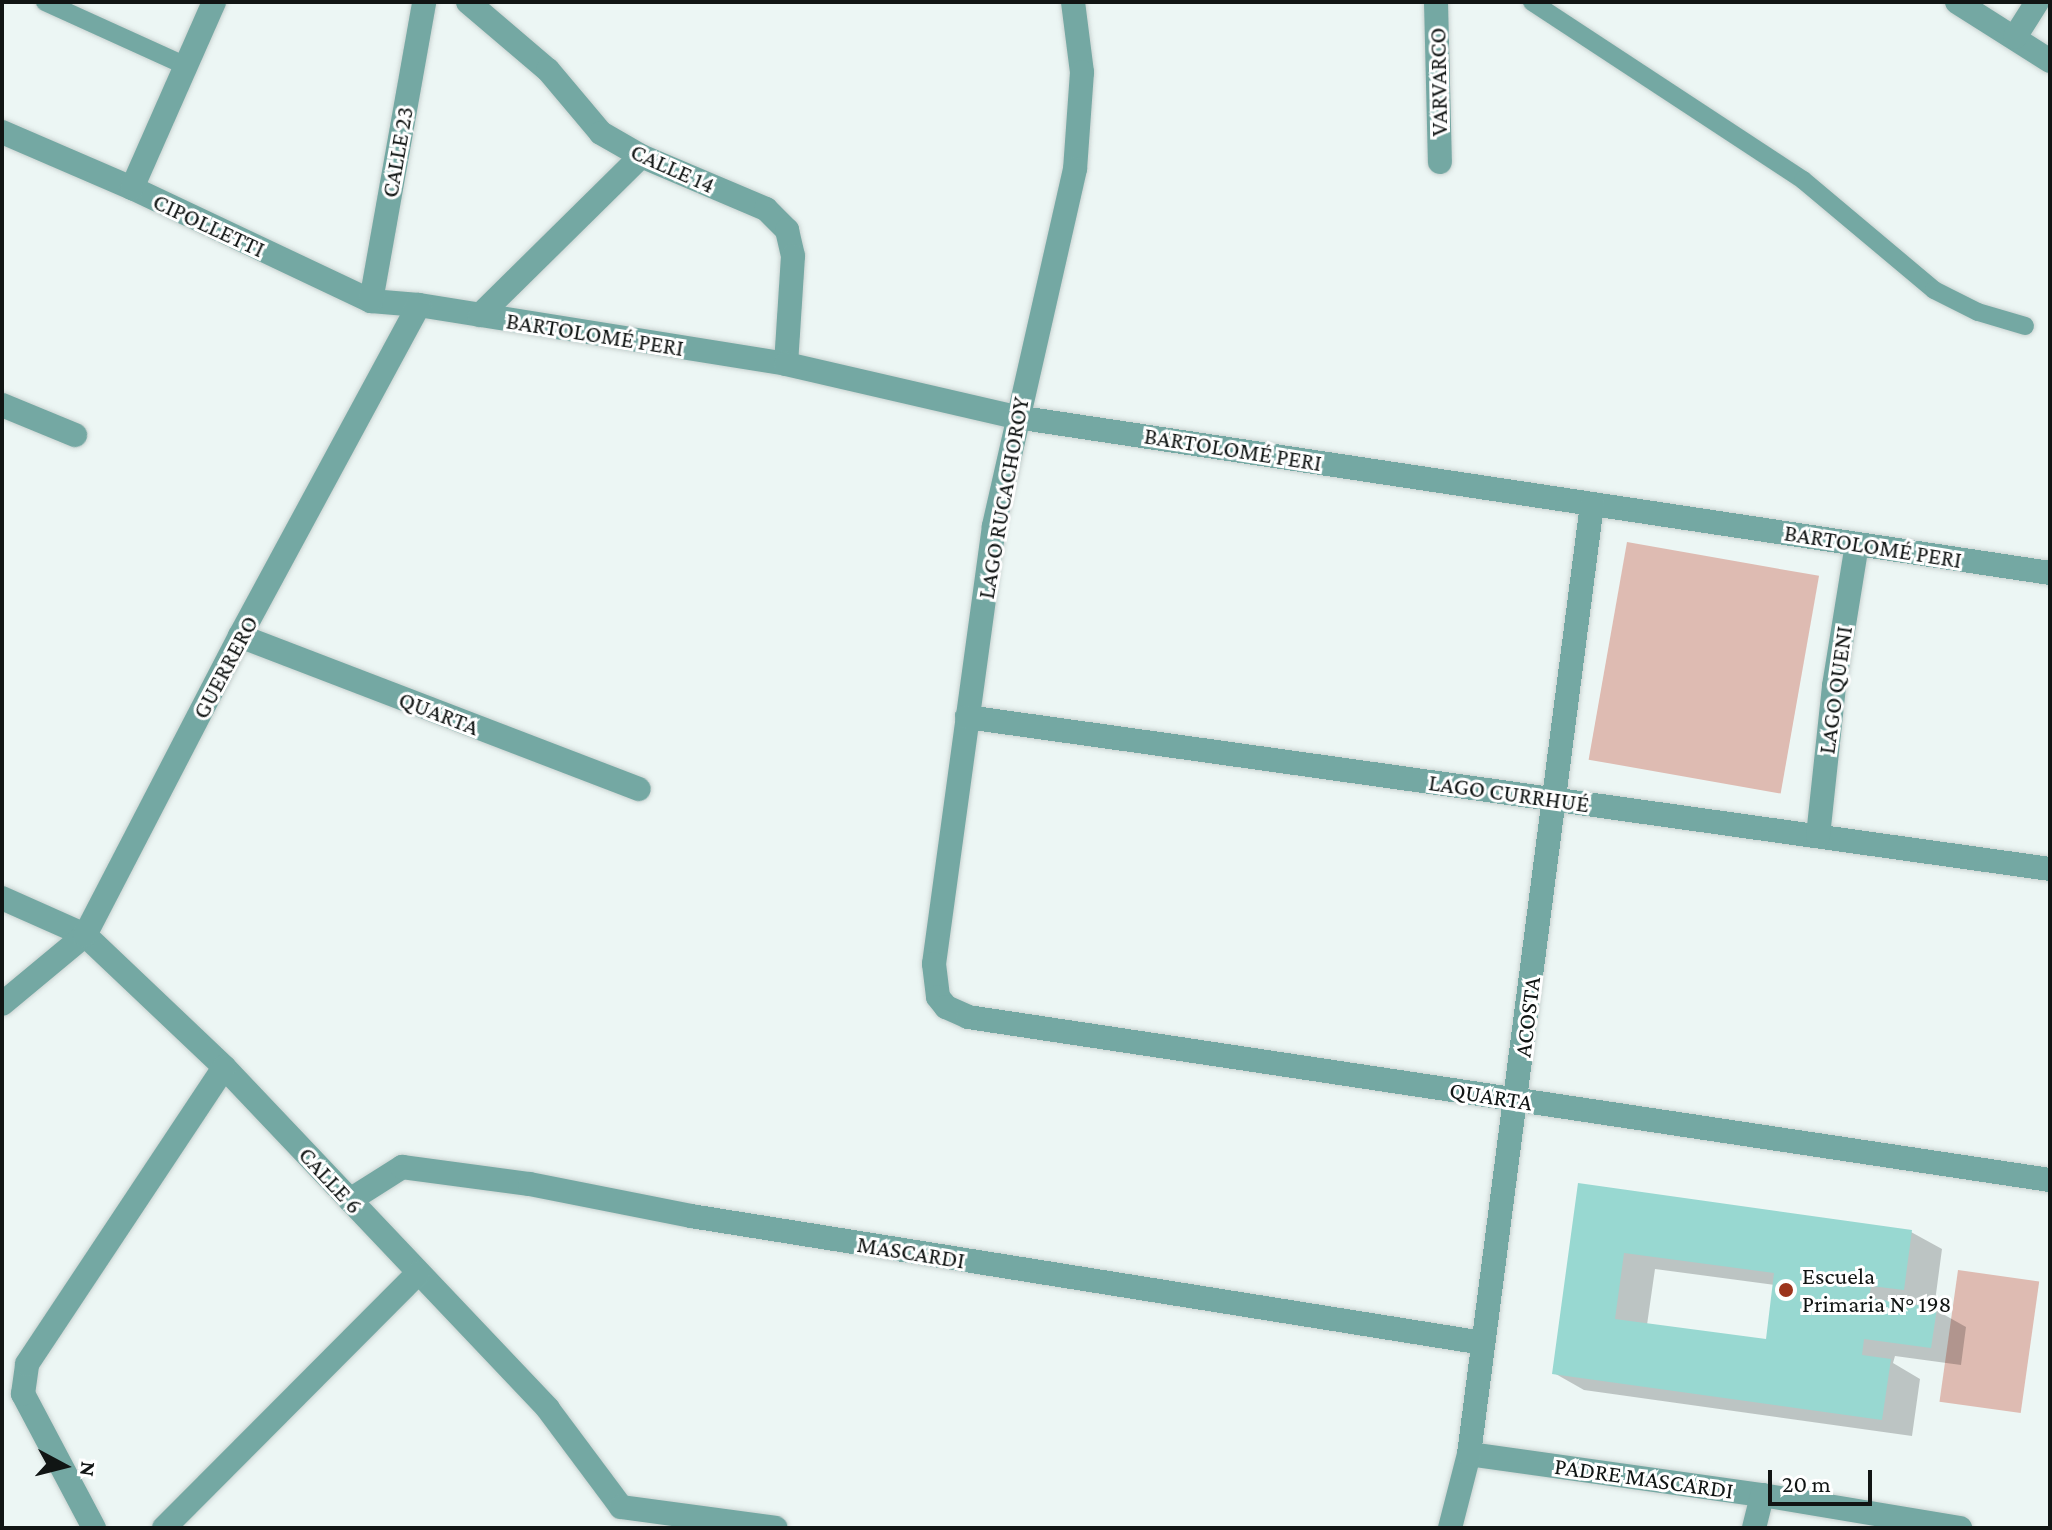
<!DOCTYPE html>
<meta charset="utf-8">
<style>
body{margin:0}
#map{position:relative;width:2052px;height:1530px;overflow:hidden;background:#ecf6f4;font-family:"Crimson Pro",serif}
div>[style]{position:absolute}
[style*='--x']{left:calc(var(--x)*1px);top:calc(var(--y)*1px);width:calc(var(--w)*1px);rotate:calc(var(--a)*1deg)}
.green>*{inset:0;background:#debbb2;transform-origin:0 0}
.shadow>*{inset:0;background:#0003}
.building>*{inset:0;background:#98d8d1}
.roads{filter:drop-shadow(0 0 2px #c9d2d0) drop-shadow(0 0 2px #c9d2d0)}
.lane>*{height:18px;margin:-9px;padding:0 9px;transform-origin:9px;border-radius:9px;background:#74a8a3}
.street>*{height:24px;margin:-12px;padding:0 12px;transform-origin:12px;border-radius:12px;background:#74a8a3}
.dots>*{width:22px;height:22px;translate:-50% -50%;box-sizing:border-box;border:4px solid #fff;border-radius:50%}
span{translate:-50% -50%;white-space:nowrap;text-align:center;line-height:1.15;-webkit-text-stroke:6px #fff;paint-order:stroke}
.street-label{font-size:24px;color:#111514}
.poi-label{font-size:24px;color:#111514}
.left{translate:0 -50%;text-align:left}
.frame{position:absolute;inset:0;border:4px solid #111514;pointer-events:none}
.north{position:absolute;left:24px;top:1426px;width:80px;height:80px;-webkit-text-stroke:6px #fff;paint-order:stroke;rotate:97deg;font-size:22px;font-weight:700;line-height:32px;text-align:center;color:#111514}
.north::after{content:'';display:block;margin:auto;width:28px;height:36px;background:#111514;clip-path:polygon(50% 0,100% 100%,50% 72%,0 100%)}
.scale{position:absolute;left:1768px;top:1470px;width:104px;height:36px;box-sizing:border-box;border:4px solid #111514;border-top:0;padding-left:10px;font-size:24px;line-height:28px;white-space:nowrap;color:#111514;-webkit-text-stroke:6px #fff;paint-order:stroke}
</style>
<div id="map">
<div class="green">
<i style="left:1627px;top:542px;width:195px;height:221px;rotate:10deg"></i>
<i style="left:1958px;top:1270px;width:82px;height:133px;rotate:8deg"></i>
</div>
<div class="shadow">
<i style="clip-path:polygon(evenodd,1580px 1185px,1911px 1232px,1942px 1249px,1934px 1309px,1966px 1327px,1961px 1365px,1895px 1356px,1893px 1363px,1920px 1379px,1912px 1436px,1584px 1390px,1554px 1373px,1580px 1185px,1655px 1269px,1775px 1285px,1767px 1341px,1647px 1325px,1655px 1269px)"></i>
</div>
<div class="building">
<i style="clip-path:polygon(evenodd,1578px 1183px,1912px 1230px,1904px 1290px,1871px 1286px,1869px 1298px,1937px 1308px,1931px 1348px,1864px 1339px,1862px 1355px,1891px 1359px,1882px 1420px,1552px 1374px,1578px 1183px,1624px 1253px,1774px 1273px,1766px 1339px,1615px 1319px,1624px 1253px)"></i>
</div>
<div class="roads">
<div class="lane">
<i style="--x:45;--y:2;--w:155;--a:24.4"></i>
<i style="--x:1532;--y:2;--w:324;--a:33.3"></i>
<i style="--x:1803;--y:180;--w:171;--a:40"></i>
<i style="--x:1934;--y:290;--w:49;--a:26.6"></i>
<i style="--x:1978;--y:312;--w:49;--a:16.6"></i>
</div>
<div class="street">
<i style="--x:468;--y:2;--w:105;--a:40.4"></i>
<i style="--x:548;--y:70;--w:82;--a:49.9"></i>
<i style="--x:601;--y:133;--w:46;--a:29.9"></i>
<i style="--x:641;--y:156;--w:136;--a:23"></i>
<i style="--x:766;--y:209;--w:30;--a:45"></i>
<i style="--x:787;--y:230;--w:27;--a:77"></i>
<i style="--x:793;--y:256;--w:108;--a:93.7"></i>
<i style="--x:1073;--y:2;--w:71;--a:82.7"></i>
<i style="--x:1082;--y:72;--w:97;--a:94.1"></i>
<i style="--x:1075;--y:169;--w:366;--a:102.8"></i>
<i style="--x:994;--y:526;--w:442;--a:97.8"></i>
<i style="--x:934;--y:964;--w:33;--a:83"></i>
<i style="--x:938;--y:997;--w:13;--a:51"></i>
<i style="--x:946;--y:1007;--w:24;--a:24"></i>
<i style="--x:968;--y:1017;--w:1094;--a:8.57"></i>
<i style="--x:1436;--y:2;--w:160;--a:88.6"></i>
<i style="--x:1957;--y:2;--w:110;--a:32.4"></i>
<i style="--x:2015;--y:37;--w:41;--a:-57.8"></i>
<i style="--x:2;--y:132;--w:142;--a:23.3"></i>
<i style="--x:132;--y:188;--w:264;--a:25.3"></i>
<i style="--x:371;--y:301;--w:48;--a:4.8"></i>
<i style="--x:419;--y:305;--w:372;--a:9.1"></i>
<i style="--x:786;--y:364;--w:236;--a:13"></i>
<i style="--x:1016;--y:417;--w:1046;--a:8.58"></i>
<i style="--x:132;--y:188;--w:203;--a:-66.2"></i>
<i style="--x:371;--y:301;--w:304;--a:-79.9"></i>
<i style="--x:480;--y:315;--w:226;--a:-44.6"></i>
<i style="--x:2;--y:405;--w:79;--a:22.3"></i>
<i style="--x:240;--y:636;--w:427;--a:21"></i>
<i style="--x:967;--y:717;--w:1094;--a:7.99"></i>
<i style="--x:1818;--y:836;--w:151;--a:-83.9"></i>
<i style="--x:1834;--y:686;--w:144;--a:-80.8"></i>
<i style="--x:2;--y:898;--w:91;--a:24"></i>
<i style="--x:85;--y:935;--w:192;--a:43.5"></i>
<i style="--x:224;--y:1067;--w:471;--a:46.5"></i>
<i style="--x:548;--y:1409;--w:122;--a:53.3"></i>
<i style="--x:2;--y:1004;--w:108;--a:-39.7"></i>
<i style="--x:85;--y:935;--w:337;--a:-62.6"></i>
<i style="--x:240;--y:636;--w:376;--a:-61.6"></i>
<i style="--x:350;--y:1200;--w:62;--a:-32.4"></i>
<i style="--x:402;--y:1167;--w:129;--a:7.6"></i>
<i style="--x:530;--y:1184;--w:164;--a:11.2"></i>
<i style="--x:691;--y:1216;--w:802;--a:9.11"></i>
<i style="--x:1469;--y:1454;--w:296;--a:8"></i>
<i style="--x:1762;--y:1495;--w:201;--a:9.5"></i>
<i style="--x:621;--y:1507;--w:156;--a:7.7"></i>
<i style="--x:94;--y:1528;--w:152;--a:-117.9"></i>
<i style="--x:23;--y:1394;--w:30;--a:-82"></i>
<i style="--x:27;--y:1364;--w:356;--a:-56.4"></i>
<i style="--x:164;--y:1528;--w:360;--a:-45.1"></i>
<i style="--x:1450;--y:1528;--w:76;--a:-75.6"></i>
<i style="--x:1469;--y:1454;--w:958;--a:-82.62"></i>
<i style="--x:1754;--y:1528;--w:34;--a:-76"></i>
</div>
</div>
<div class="dots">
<i style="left:1786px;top:1290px;background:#9c341c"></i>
</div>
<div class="street-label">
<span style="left:1438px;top:82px;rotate:-91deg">VARVARCO</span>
<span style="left:397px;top:152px;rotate:-80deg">CALLE 23</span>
<span style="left:673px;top:168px;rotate:24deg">CALLE 14</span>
<span style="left:209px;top:225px;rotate:25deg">CIPOLLETTI</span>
<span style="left:595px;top:334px;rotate:9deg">BARTOLOMÉ PERI</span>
<span style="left:1233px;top:449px;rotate:9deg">BARTOLOMÉ PERI</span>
<span style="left:1003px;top:498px;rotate:-80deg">LAGO RUCACHOROY</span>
<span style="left:1873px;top:546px;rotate:9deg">BARTOLOMÉ PERI</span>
<span style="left:225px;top:667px;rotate:-62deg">GUERRERO</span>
<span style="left:1835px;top:690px;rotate:-82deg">LAGO QUENI</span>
<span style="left:439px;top:713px;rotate:21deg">QUARTA</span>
<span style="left:1509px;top:793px;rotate:8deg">LAGO CURRHUÉ</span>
<span style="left:1527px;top:1017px;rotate:-83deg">ACOSTA</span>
<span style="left:1491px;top:1096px;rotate:9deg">QUARTA</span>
<span style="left:331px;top:1180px;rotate:47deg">CALLE 6</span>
<span style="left:911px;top:1252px;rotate:9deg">MASCARDI</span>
<span style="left:1644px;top:1478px;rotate:8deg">PADRE MASCARDI</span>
</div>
<div class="poi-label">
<span class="left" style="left:1802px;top:1290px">Escuela<br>Primaria N° 198</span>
</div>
<div class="frame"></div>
<div class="north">N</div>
<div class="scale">20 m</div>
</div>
